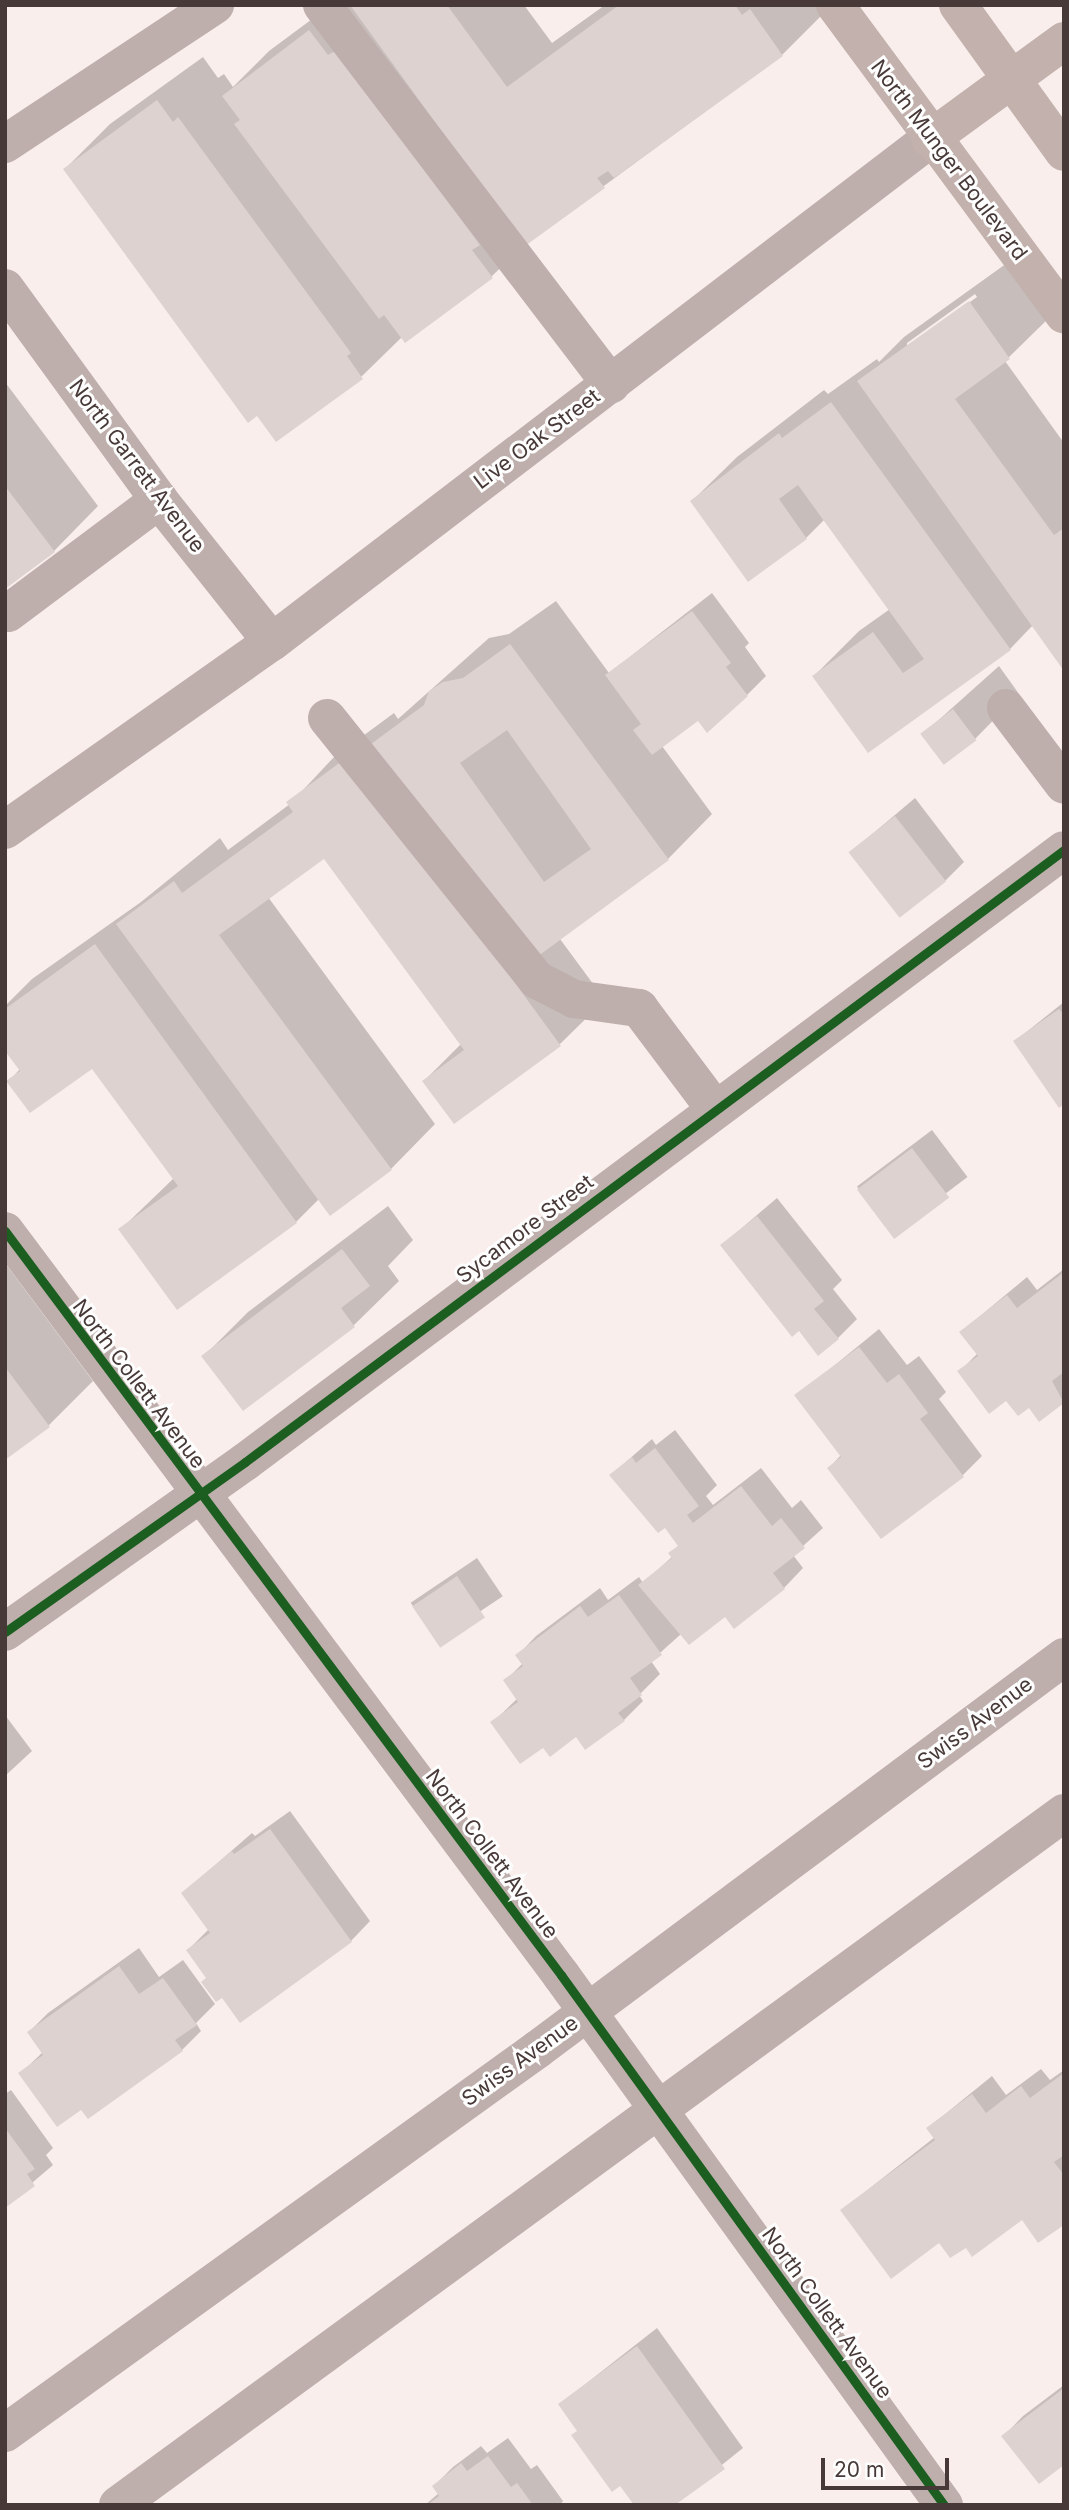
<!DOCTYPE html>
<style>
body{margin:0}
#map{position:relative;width:1069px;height:2510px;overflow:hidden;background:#f9eeec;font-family:Inter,sans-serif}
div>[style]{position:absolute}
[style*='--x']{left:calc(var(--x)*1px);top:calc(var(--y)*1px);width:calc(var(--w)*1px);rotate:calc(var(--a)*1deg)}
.shadow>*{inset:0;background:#0003;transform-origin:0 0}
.building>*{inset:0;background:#ded2d0;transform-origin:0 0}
.minor>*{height:38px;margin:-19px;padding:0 19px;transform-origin:19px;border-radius:19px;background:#beafac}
.major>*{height:38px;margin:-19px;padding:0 19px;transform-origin:19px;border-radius:19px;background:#c2b1ac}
.cycleway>*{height:9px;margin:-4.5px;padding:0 4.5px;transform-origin:4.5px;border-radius:4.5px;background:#1b5e20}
span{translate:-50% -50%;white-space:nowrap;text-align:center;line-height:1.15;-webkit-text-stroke:6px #fdfdfd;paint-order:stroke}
.street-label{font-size:21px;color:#473937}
.frame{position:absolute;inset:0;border:7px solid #473937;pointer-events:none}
.scale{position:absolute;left:821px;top:2458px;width:128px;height:32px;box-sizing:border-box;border:4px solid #473937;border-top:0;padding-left:9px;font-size:21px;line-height:24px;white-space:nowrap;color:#473937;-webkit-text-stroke:5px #fdfdfd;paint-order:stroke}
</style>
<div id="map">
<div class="shadow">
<i style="clip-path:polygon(331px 5px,524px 5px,552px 43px,605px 5px,823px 5px,827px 10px,782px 55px,525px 244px,491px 277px,402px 337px,361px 377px,65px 169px,110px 124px,203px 57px,218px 78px,224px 74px,233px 87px,269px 51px)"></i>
<i style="clip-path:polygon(evenodd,1014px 258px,1054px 313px,1005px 361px,1064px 443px,1064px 668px,1033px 625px,1010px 649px,869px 751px,814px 676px,859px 631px,890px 609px,825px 519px,806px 538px,692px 501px,737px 457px,824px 390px,828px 394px,877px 359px,879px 362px,904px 337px,1014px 258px,975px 294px,977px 297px,907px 347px,907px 343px,975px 294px)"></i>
<i style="clip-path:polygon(5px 382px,98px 506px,54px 551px,5px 586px)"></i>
<i style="clip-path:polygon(712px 593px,749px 643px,745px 647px,766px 676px,747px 695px,698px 719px,662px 746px,712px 814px,668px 859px,560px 939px,605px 1000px,560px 1044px,455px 1122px,424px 1081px,462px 1043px,324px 856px,268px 897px,435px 1124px,391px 1169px,320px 1198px,296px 1222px,177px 1308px,120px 1230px,174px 1178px,93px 1066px,9px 1081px,20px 1069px,5px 1048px,5px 1006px,32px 979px,141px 902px,220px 838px,228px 850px,290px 804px,333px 758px,394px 713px,398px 719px,489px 638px,509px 634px,556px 601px,609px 673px)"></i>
<i style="clip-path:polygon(999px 666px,1019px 694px,975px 739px,923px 734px)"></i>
<i style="clip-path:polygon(915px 798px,964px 862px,945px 881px,851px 852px)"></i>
<i style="clip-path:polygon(1064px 1002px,1064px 1102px,1015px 1041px)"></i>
<i style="left:932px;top:1130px;width:59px;height:94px;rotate:53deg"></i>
<i style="clip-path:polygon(777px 1198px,842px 1280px,833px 1289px,857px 1319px,838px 1338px,799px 1329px,722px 1245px)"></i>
<i style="clip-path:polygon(388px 1206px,413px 1240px,388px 1266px,399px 1281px,354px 1325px,243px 1409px,204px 1356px,248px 1312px)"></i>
<i style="clip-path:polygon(5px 1263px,93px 1381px,48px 1426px,5px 1458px)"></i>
<i style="clip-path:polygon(1064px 1269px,1064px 1401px,1040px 1420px,1030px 1405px,1006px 1399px,959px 1372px,978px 1353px,961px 1332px,1027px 1277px,1037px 1290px)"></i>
<i style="clip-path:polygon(879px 1329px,907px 1365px,919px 1356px,946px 1392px,939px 1399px,982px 1456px,962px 1476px,829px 1468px,841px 1455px,797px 1396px)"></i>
<i style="clip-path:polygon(675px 1430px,717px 1485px,706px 1496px,713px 1505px,761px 1468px,792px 1508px,801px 1500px,823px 1528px,793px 1555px,803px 1568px,784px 1588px,681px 1634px,651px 1661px,660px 1674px,639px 1695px,643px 1701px,624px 1720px,543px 1745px,492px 1723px,518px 1698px,506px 1680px,523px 1663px,517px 1656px,536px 1636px,600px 1588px,608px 1600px,639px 1577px,643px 1583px,673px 1556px,679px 1544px,666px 1526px,611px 1475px,652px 1439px,656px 1445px)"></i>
<i style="left:477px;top:1558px;width:46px;height:80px;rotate:56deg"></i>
<i style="clip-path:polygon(5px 1715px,32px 1751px,5px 1776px)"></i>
<i style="clip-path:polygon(290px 1811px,370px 1921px,351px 1941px,208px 1977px,188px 1950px,209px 1929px,183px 1893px,252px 1833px,255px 1836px)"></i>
<i style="clip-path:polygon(139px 1948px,159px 1977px,183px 1960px,215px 2004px,196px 2023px,201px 2031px,182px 2050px,82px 2108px,21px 2073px,43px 2052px,29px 2032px,48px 2013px)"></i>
<i style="clip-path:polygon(1041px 2069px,1050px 2080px,1064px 2070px,1064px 2222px,1022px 2218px,966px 2245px,842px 2210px,935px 2137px,928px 2128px,992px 2076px,1006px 2095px)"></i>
<i style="clip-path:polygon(11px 2090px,53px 2148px,46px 2155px,53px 2165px,5px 2206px,5px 2094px)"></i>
<i style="clip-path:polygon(657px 2328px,743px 2448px,672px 2505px,579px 2430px,560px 2404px)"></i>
<i style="clip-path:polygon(1064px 2385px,1064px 2463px,1004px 2436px,1023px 2416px)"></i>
<i style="clip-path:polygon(508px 2438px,531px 2469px,537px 2465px,563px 2501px,560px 2505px,425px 2505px,439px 2493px,434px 2486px,453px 2467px,481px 2446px,487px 2453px)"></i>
</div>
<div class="building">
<i style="clip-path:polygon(350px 5px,447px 5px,507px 87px,619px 5px,735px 5px,742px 15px,750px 9px,783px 56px,614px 178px,608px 171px,597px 178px,605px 188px,525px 246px)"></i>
<i style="clip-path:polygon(309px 30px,328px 55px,335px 51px,480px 245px,472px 250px,493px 278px,405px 343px,384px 315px,379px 319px,234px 124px,240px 120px,222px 96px)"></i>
<i style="clip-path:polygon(157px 100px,173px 122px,178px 117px,351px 353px,347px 356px,363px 379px,276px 442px,257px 416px,248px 423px,63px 169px)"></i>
<i style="clip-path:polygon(969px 301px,1010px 359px,955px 399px,1054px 535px,1064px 528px,1064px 671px,857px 381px)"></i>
<i style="clip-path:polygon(831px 402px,1011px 650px,868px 753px,812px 676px,873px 632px,903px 673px,924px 659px,798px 485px,779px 499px,807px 539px,748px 582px,690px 501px,779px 433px,782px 438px)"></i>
<i style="clip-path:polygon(5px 486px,55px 552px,5px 589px)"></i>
<i style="clip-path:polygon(692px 611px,731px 663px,726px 667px,748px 696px,707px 733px,698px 721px,652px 755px,633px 730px,641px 724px,605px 675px)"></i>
<i style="clip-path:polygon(evenodd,510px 644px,669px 860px,530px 962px,371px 744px,424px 705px,429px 691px,443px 682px,463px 678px,510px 644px,507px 730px,591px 849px,544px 882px,460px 763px,507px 730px)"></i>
<i style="left:953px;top:709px;width:39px;height:41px;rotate:53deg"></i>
<i style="clip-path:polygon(349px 756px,561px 1046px,454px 1124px,422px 1081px,464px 1050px,324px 859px,219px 935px,392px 1170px,330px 1216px,116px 924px,174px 881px,182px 893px,293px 812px,286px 802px)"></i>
<i style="left:895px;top:816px;width:83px;height:59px;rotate:52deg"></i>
<i style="clip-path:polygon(95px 944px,297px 1223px,177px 1310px,118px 1229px,178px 1186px,92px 1069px,30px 1113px,6px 1081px,20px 1071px,5px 1051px,5px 1009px)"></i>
<i style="clip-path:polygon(1059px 1009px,1064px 1015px,1064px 1104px,1059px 1108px,1013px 1041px)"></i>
<i style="left:912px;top:1148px;width:62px;height:69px;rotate:53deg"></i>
<i style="clip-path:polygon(757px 1216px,824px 1301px,814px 1309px,839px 1339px,818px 1356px,799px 1331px,792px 1337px,720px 1245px)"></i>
<i style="clip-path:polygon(342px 1249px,370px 1286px,341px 1308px,355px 1327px,243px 1411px,201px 1356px)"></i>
<i style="clip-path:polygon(1064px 1272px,1064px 1372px,1052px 1381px,1064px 1403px,1039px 1422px,1029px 1408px,1018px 1416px,1006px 1401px,989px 1414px,957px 1371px,978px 1356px,959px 1332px,1007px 1295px,1017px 1308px)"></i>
<i style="clip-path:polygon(859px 1347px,887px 1383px,899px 1374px,928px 1413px,920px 1419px,964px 1477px,881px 1539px,827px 1468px,841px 1457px,794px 1395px)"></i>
<i style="clip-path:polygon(5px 1367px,50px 1427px,5px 1460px)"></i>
<i style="clip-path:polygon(655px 1448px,699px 1506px,687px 1515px,693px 1523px,741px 1486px,772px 1526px,781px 1518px,805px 1548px,773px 1573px,785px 1589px,734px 1629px,725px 1617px,689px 1645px,638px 1585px,672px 1558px,668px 1553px,678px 1546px,665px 1528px,658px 1533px,609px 1475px,632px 1457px,636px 1463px)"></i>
<i style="left:457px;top:1576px;width:50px;height:54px;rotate:56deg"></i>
<i style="clip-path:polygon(619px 1595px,662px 1655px,630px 1678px,642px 1695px,618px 1713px,625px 1721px,585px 1750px,576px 1737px,550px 1757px,543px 1748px,520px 1764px,490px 1722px,518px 1702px,503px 1680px,523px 1666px,515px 1655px,580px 1606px,588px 1617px)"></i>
<i style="clip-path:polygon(270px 1829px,352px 1942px,240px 2023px,222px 1998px,216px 2002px,201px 1982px,206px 1978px,186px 1950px,210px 1933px,181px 1893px,232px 1851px,234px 1854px)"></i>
<i style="clip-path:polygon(119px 1966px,139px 1994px,163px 1978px,197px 2025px,175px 2040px,183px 2051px,88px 2119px,81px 2110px,57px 2127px,18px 2073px,43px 2055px,27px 2032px)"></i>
<i style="clip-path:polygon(1064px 2073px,1064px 2155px,1054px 2162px,1064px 2175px,1064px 2225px,1038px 2243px,1022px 2220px,972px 2257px,966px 2248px,950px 2258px,939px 2243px,891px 2279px,840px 2210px,935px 2140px,926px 2128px,972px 2094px,986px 2113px,1021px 2086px,1030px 2098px)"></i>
<i style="clip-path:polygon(5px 2128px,35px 2169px,27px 2174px,35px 2186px,5px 2208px)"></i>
<i style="clip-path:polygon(637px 2346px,725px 2469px,675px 2505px,634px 2505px,620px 2486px,612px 2492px,571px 2435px,577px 2431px,558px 2404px)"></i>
<i style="clip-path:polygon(1064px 2388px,1064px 2465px,1039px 2484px,1001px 2436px)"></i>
<i style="clip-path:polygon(488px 2456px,511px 2487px,517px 2483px,533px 2505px,427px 2505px,439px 2496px,432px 2486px,461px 2463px,467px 2471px)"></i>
</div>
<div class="minor">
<i style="--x:322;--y:5;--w:477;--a:52.7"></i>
<i style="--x:5;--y:144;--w:252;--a:-33.5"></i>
<i style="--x:5;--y:288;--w:262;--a:54"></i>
<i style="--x:159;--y:500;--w:181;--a:51.5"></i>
<i style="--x:8;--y:613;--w:189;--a:-36.8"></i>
<i style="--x:1006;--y:708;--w:96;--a:53"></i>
<i style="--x:327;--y:718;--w:336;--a:51.3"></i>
<i style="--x:537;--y:980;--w:42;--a:27.2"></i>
<i style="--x:574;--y:999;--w:66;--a:7.9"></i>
<i style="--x:639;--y:1008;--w:125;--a:53.1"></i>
<i style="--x:5;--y:830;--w:327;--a:-35.2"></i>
<i style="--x:272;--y:642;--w:828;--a:-37.4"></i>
<i style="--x:5;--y:1231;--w:929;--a:53.23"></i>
<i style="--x:561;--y:1975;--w:654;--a:54.15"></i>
<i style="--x:5;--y:1632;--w:294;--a:-35.3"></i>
<i style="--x:245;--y:1462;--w:1022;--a:-36.77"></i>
<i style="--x:5;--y:2433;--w:657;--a:-35.77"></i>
<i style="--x:538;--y:2049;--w:656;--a:-36.7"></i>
<i style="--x:118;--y:2505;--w:1172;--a:-36.19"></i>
</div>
<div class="major">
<i style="--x:835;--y:5;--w:385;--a:53.5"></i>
<i style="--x:958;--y:5;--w:181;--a:54.2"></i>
<i style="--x:930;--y:139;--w:166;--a:-36.2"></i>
</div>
<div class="cycleway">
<i style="--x:5;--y:1231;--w:929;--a:53.23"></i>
<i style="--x:561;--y:1975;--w:654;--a:54.15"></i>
<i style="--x:5;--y:1632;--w:294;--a:-35.3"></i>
<i style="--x:245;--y:1462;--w:1022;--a:-36.77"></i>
</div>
<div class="street-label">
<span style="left:949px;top:160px;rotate:53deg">North Munger Boulevard</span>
<span style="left:537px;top:439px;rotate:-37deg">Live Oak Street</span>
<span style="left:137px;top:466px;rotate:53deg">North Garrett Avenue</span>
<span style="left:525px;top:1229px;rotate:-37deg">Sycamore Street</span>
<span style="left:139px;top:1384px;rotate:53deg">North Collett Avenue</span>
<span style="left:975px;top:1723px;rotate:-37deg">Swiss Avenue</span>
<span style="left:492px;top:1854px;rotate:53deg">North Collett Avenue</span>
<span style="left:520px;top:2061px;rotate:-36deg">Swiss Avenue</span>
<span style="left:827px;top:2313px;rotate:54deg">North Collett Avenue</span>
</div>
<div class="frame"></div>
<div class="scale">20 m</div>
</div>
